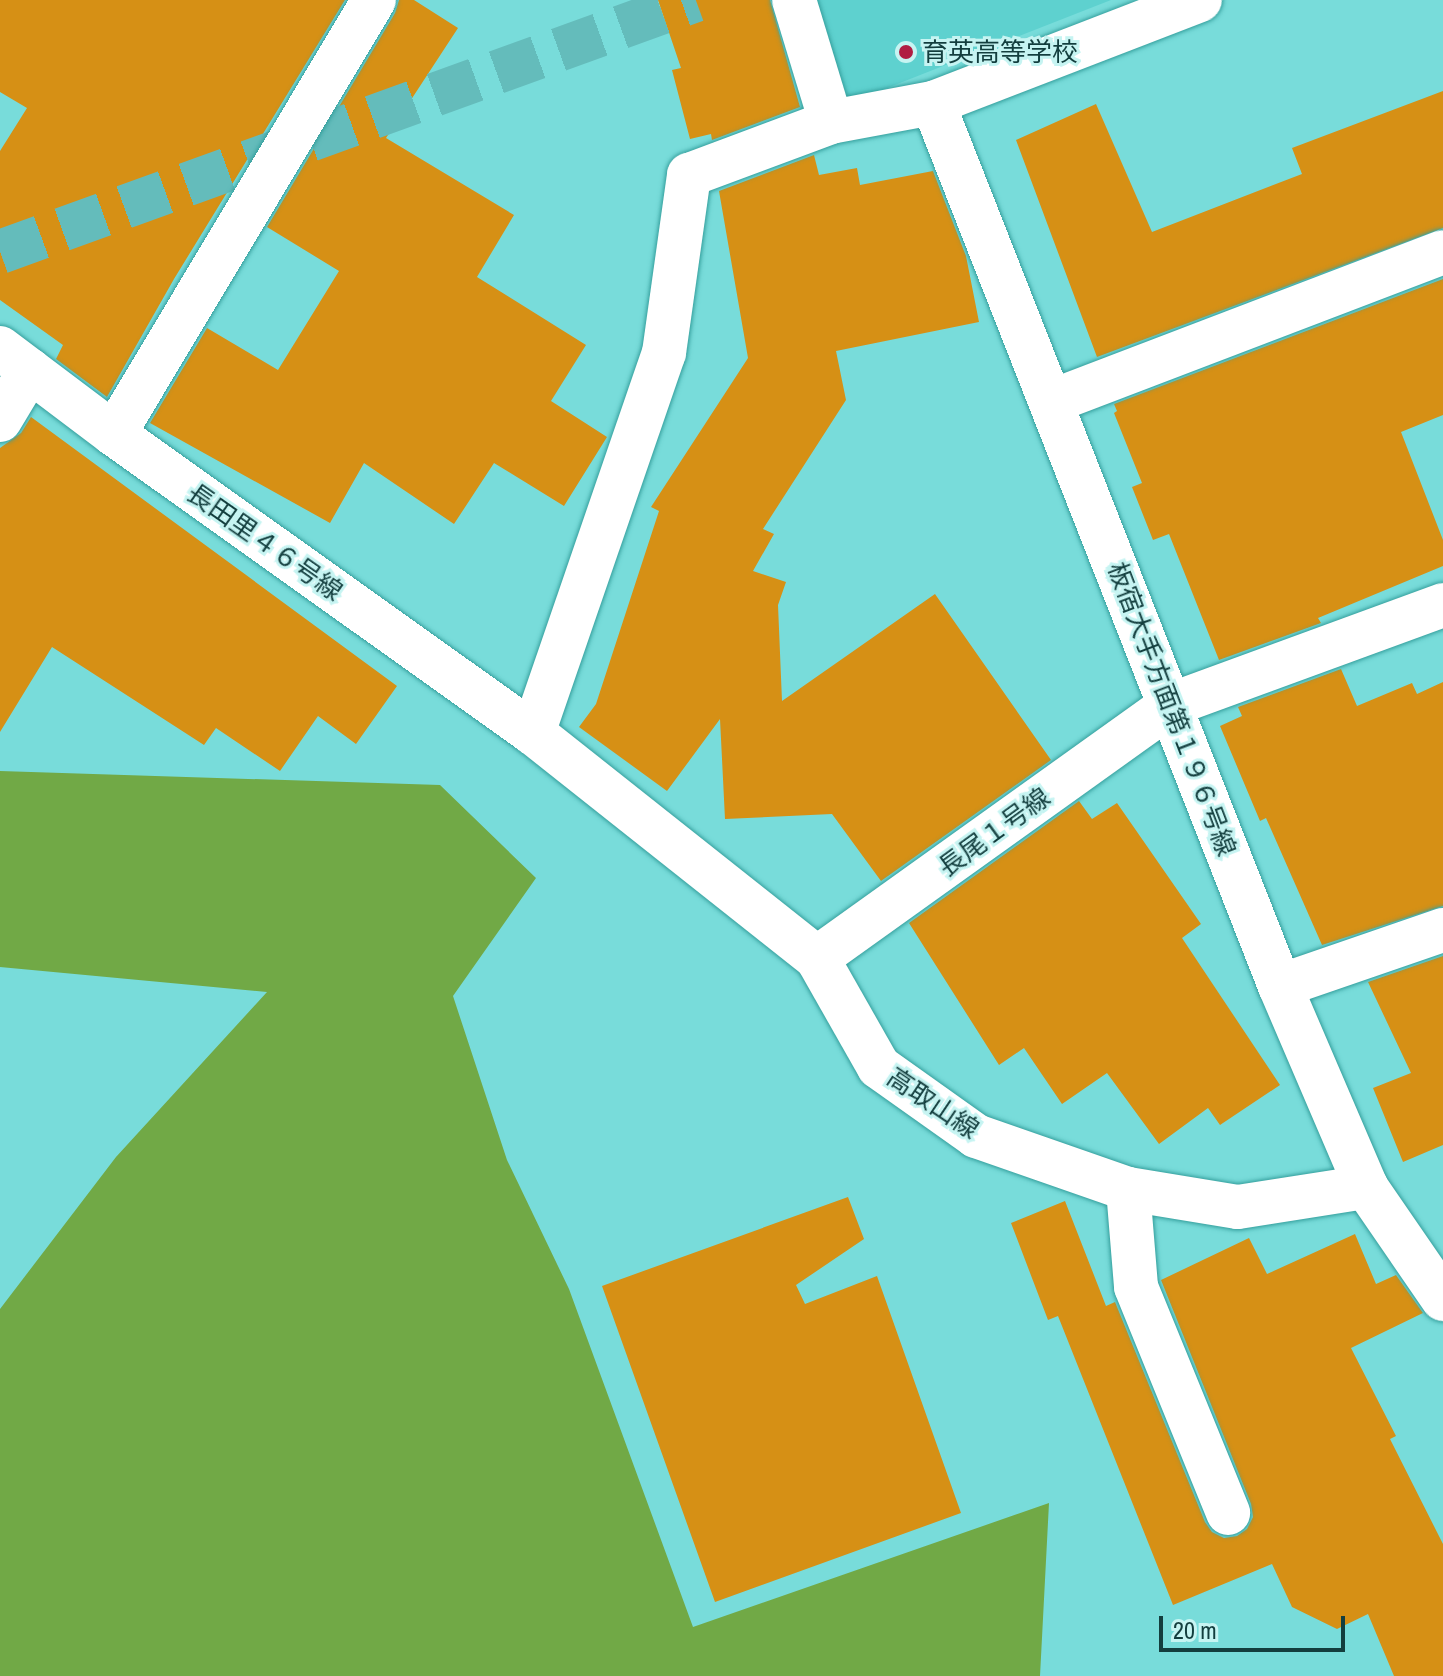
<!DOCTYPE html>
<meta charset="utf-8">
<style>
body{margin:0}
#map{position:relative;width:1443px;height:1676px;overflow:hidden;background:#78dcda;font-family:"Archivo Narrow","Noto Sans JP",sans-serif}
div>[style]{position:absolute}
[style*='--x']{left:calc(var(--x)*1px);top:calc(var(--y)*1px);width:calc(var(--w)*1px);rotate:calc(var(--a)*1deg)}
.built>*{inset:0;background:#5ed1cf}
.green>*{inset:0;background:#71a946}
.building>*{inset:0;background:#d69015}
.motorway-tunnel>*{height:44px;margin-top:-22px;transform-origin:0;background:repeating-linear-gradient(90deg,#64bcbb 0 44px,transparent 0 66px)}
.roads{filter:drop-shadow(0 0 2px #359f9d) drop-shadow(0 0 2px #359f9d)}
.minor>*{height:44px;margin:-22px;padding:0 22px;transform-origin:22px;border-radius:22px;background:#fff}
.dots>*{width:22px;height:22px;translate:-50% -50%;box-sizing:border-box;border:4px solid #c6f4f2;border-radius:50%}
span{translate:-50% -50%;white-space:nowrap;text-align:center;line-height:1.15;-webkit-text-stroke:6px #c6f4f2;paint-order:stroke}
.poi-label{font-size:26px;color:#133e3e}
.left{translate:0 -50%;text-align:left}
.street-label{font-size:26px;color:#133e3e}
.scale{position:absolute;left:1159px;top:1616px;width:186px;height:36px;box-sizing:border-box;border:4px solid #133e3e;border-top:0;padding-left:10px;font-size:24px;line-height:28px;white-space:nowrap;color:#133e3e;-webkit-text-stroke:6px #c6f4f2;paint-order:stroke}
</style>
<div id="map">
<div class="built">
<i style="clip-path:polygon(816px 0,1111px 0,849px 103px)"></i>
</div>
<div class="green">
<i style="clip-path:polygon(0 771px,440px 785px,536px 878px,453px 996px,507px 1160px,569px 1289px,693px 1627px,1049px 1503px,1040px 1676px,0 1676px,0 1309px,116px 1157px,267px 992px,0 967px)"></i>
</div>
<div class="building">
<i style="clip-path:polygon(0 0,345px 0,174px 279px,107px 397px,56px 359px,63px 345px,0 300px,0 151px,27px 108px,0 92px)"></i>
<i style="clip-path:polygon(399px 0,414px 0,458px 28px,386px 138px,514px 215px,477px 277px,586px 345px,551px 401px,607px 437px,564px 506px,494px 463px,454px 524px,364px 463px,330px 523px,150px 423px,207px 328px,278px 370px,339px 271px,267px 227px,395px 13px)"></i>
<i style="clip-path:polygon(658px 0,770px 0,800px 107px,712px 140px,711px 134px,690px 139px,672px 70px,681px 68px)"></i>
<i style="clip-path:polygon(1443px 91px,1443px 228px,1097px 357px,1016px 140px,1096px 104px,1152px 232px,1302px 174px,1292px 148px)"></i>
<i style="clip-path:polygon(814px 155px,819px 175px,857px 168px,860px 185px,933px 171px,966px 256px,979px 322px,836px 351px,846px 400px,763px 529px,774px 534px,753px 571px,786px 582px,778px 605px,782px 701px,935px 594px,1051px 760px,881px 881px,832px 814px,725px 819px,720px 719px,667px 791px,579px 727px,596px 704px,659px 511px,651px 507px,748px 358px,719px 191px)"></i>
<i style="clip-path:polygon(1443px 279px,1443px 415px,1401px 432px,1443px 540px,1443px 566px,1318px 618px,1321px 623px,1219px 660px,1169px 534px,1153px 540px,1132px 487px,1142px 483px,1114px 413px,1117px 411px,1114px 404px)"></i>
<i style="clip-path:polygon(31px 417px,397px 686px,356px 744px,318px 716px,280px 771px,216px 728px,204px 745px,52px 647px,0 732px,0 448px,21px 433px)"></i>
<i style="clip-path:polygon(1341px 669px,1357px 706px,1412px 683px,1417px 694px,1443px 682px,1443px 906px,1322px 945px,1266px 818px,1260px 821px,1220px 726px,1242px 716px,1238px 707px)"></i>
<i style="clip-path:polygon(1079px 801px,1092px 819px,1117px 803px,1201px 924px,1182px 938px,1280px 1085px,1220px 1125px,1208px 1108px,1159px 1144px,1107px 1073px,1062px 1104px,1024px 1048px,999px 1065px,909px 923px)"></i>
<i style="clip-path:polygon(1443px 956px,1443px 1145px,1403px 1162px,1373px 1088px,1411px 1073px,1368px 982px)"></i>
<i style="clip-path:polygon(848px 1197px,864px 1239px,796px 1285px,805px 1304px,877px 1276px,961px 1513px,715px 1602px,602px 1286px)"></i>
<i style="clip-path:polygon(1065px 1201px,1106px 1306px,1115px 1302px,1205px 1522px,1212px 1532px,1224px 1538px,1237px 1536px,1247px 1529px,1253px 1517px,1251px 1504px,1161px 1280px,1249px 1238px,1267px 1274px,1355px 1234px,1376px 1284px,1396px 1275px,1423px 1313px,1351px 1348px,1396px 1436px,1390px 1439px,1443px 1544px,1443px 1676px,1394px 1676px,1368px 1614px,1337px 1629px,1292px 1607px,1272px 1564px,1173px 1605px,1058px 1316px,1048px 1320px,1011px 1223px)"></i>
</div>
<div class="motorway-tunnel">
<i style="--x:0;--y:252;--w:740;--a:-19.9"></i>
</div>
<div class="roads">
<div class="minor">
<i style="--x:794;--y:0;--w:127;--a:73.1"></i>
<i style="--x:933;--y:103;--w:949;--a:68.55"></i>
<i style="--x:1280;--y:986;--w:219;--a:66.8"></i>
<i style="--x:1366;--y:1187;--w:136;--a:55.5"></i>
<i style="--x:0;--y:348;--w:143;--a:37"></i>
<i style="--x:114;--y:434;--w:515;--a:35.51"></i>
<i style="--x:533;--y:733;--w:362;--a:38.4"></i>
<i style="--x:817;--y:958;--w:125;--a:60.4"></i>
<i style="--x:879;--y:1067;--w:119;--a:35.4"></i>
<i style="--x:976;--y:1136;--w:161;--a:19.2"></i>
<i style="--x:1128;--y:1189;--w:111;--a:9.3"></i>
<i style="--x:1238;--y:1207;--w:130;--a:-8.9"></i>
<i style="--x:1053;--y:401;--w:417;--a:-20.9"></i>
<i style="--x:0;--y:420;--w:58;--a:-59"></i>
<i style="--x:114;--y:434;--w:506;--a:-59.08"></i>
<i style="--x:533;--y:733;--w:402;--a:-71"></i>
<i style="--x:664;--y:353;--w:180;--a:-82"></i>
<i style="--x:689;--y:175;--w:152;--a:-20.5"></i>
<i style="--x:831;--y:122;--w:104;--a:-10.6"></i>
<i style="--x:933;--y:103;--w:286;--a:-21.1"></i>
<i style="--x:817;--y:958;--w:434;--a:-35.6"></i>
<i style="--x:1170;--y:705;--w:291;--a:-20.1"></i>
<i style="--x:1280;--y:986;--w:172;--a:-19"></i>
<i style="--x:1128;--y:1189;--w:98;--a:85.3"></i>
<i style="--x:1136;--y:1287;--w:244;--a:67.8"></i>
</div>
</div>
<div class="dots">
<i style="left:906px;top:52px;background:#b01d42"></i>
</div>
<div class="poi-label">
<span class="left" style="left:922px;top:52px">育英高等学校</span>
</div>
<div class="street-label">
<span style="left:265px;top:542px;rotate:35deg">長田里４６号線</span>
<span style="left:1172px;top:709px;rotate:69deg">板宿大手方面第１９６号線</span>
<span style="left:994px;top:832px;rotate:-36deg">長尾１号線</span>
<span style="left:933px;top:1103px;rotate:34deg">高取山線</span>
</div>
<div class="scale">20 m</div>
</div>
